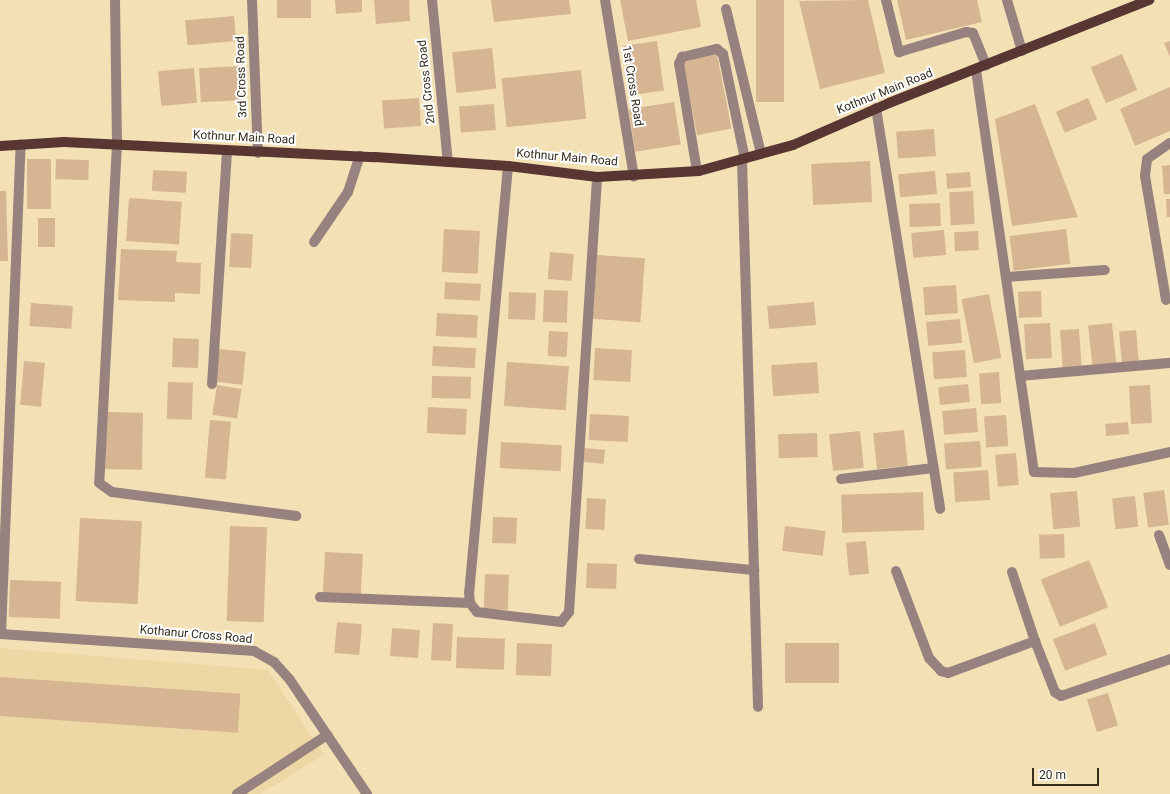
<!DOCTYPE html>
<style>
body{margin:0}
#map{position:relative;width:1170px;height:794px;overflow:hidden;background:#f3e1b5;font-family:Roboto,sans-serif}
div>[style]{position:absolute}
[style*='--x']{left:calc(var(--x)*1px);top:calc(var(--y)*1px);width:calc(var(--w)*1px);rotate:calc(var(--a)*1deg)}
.built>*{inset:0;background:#edd8a5}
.building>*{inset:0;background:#d6b592;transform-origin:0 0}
.minor>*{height:10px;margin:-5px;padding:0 5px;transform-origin:5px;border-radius:5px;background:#98827f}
.major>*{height:10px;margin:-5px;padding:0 5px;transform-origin:5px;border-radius:5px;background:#583631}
span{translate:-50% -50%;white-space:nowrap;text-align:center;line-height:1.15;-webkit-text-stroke:4px #fff;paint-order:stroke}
.street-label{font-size:12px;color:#352e1d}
.scale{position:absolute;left:1032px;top:768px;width:67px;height:18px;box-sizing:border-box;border:2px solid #352e1d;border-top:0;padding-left:5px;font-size:12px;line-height:14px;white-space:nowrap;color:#352e1d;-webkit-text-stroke:3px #fff;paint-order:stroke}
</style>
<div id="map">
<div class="built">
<i style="clip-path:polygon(0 648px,268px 670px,324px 755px,260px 794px,0 794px)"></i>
</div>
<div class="building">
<i style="left:277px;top:0;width:34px;height:18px"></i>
<i style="clip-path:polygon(335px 0,362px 0,362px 12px,336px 14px)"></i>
<i style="clip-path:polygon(374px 0,409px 0,410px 21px,376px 24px)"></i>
<i style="clip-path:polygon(491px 0,569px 0,571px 14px,494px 22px)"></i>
<i style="clip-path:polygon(620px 0,696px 0,701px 27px,628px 41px)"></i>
<i style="left:756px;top:0;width:28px;height:102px"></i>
<i style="clip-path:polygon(868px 0,885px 73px,820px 89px,799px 1px)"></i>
<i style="clip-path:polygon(897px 0,977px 0,982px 22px,906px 40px)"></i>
<i style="left:234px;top:16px;width:25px;height:49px;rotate:85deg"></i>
<i style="left:657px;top:41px;width:50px;height:34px;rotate:82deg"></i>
<i style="clip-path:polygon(1170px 41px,1170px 57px,1164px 43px)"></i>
<i style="left:492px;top:48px;width:41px;height:40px;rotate:84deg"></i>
<i style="left:717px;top:54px;width:76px;height:35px;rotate:79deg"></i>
<i style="left:1122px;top:54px;width:39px;height:34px;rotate:67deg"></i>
<i style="left:241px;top:66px;width:34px;height:42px;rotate:87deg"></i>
<i style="left:194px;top:68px;width:35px;height:36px;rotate:85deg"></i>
<i style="left:581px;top:70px;width:49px;height:80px;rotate:84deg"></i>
<i style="clip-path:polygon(1170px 87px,1170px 131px,1135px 146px,1120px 109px)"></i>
<i style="left:419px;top:98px;width:28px;height:37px;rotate:86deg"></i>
<i style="left:1088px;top:98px;width:23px;height:35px;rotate:67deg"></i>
<i style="left:674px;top:102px;width:43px;height:46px;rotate:81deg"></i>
<i style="left:494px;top:104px;width:26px;height:35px;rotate:86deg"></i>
<i style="clip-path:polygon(1035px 104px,1078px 217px,1012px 226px,995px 119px)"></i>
<i style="left:934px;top:129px;width:27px;height:38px;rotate:86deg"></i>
<i style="left:27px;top:159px;width:24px;height:50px"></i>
<i style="left:56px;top:159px;width:33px;height:20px;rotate:2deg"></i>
<i style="left:870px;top:161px;width:41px;height:59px;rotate:87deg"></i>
<i style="clip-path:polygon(1170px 165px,1170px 194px,1164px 194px,1162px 166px)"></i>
<i style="left:153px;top:170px;width:34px;height:21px;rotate:3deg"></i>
<i style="left:935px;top:171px;width:23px;height:37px;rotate:85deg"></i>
<i style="left:970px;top:172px;width:15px;height:24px;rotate:86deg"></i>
<i style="clip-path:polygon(0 191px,6px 191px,8px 261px,0 261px)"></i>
<i style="left:973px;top:191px;width:33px;height:24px;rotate:87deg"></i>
<i style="left:129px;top:198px;width:53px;height:43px;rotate:4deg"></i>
<i style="clip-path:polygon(1166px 199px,1170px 199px,1170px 217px,1167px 217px)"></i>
<i style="left:940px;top:203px;width:23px;height:31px;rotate:88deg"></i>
<i style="left:38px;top:218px;width:17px;height:29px"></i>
<i style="left:444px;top:229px;width:36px;height:43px;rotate:3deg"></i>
<i style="left:1066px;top:229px;width:35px;height:57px;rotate:83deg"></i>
<i style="left:944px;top:230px;width:25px;height:33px;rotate:85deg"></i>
<i style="left:978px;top:231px;width:19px;height:24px;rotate:87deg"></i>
<i style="left:231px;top:233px;width:22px;height:34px;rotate:3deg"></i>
<i style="clip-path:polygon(121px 249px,177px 251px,176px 262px,201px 263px,200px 294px,175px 293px,175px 302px,118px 300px)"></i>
<i style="left:550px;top:252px;width:24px;height:27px;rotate:5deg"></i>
<i style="left:597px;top:255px;width:48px;height:64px;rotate:4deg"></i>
<i style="left:445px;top:282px;width:36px;height:17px;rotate:3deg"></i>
<i style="left:956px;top:285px;width:28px;height:33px;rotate:86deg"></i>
<i style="left:544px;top:290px;width:24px;height:32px;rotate:2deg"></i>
<i style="left:1041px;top:291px;width:26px;height:23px;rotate:88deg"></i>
<i style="left:509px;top:292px;width:27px;height:27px;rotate:2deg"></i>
<i style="left:989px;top:294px;width:65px;height:28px;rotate:79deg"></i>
<i style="left:814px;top:302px;width:23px;height:47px;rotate:85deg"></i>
<i style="left:31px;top:303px;width:42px;height:23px;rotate:4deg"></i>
<i style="left:437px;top:313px;width:41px;height:23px;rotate:3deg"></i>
<i style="left:960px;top:319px;width:24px;height:34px;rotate:85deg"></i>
<i style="left:1050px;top:323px;width:35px;height:26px;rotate:87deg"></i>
<i style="left:1112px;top:323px;width:41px;height:24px;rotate:84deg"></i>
<i style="left:1079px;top:329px;width:40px;height:19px;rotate:86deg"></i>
<i style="left:1136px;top:330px;width:35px;height:17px;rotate:85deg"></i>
<i style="left:549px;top:331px;width:19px;height:25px;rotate:3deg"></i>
<i style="left:173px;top:338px;width:26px;height:29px;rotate:2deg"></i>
<i style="left:433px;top:346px;width:43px;height:20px;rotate:3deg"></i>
<i style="left:595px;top:348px;width:37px;height:32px;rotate:3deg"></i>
<i style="left:219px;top:349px;width:27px;height:33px;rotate:6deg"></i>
<i style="left:965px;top:350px;width:27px;height:33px;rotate:86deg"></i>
<i style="left:24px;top:361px;width:21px;height:44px;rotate:5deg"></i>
<i style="left:507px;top:362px;width:62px;height:44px;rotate:4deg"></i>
<i style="left:817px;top:362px;width:31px;height:46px;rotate:86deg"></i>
<i style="left:999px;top:372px;width:31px;height:20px;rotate:86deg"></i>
<i style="left:432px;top:376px;width:39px;height:22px;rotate:1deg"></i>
<i style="left:168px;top:382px;width:25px;height:37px;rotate:2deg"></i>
<i style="left:968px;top:384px;width:18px;height:30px;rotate:84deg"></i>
<i style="left:217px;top:385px;width:25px;height:30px;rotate:9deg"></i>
<i style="left:1150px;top:385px;width:38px;height:21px;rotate:87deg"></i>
<i style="left:428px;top:407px;width:39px;height:26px;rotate:3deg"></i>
<i style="left:976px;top:408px;width:24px;height:34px;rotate:85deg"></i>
<i style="left:104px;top:412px;width:39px;height:57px;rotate:1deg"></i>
<i style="left:590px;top:414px;width:39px;height:26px;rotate:3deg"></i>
<i style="left:1006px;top:415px;width:31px;height:22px;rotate:86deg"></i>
<i style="left:210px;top:420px;width:21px;height:58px;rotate:5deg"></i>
<i style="left:1128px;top:422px;width:12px;height:23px;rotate:85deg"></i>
<i style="left:904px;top:430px;width:36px;height:31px;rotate:84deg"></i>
<i style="left:860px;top:431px;width:37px;height:31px;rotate:84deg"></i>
<i style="left:817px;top:433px;width:24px;height:39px;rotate:88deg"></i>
<i style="left:980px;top:441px;width:26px;height:36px;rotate:86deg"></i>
<i style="left:501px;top:442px;width:61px;height:26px;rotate:3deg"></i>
<i style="left:584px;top:448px;width:21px;height:14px;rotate:5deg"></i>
<i style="left:1016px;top:453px;width:32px;height:21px;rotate:85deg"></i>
<i style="left:988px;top:470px;width:30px;height:35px;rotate:86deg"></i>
<i style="left:1164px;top:490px;width:35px;height:21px;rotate:82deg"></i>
<i style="left:1077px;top:491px;width:36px;height:27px;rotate:85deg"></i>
<i style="left:923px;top:492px;width:38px;height:82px;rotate:88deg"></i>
<i style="left:1135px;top:496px;width:31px;height:23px;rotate:84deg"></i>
<i style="left:587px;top:498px;width:19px;height:31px;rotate:3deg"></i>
<i style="left:493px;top:517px;width:24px;height:26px;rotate:2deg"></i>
<i style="left:80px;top:518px;width:62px;height:83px;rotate:3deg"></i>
<i style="left:230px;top:526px;width:37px;height:95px;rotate:2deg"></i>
<i style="left:785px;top:526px;width:41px;height:25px;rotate:7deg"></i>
<i style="left:1064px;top:534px;width:24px;height:25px;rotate:88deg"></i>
<i style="left:866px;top:541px;width:33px;height:20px;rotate:85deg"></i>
<i style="left:325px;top:552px;width:38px;height:42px;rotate:3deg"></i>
<i style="left:1089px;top:560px;width:51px;height:52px;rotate:68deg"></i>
<i style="left:587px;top:563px;width:30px;height:25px;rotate:2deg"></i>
<i style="left:485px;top:574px;width:24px;height:35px;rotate:2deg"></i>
<i style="left:10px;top:580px;width:51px;height:37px;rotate:2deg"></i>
<i style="left:337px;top:622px;width:25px;height:31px;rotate:5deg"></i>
<i style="left:433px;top:623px;width:20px;height:37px;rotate:3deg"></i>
<i style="left:1095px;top:623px;width:34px;height:45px;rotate:69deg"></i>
<i style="left:392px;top:628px;width:28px;height:28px;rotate:4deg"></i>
<i style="left:457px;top:637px;width:48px;height:31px;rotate:2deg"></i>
<i style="left:517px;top:643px;width:35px;height:32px;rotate:2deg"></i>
<i style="left:839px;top:643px;width:40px;height:54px;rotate:90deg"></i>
<i style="left:0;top:677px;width:241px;height:39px;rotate:4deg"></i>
<i style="left:1108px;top:693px;width:34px;height:22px;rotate:73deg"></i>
</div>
<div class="minor">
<i style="--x:115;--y:0;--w:144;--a:89.2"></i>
<i style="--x:117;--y:144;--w:339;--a:93"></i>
<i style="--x:99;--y:483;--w:16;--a:35"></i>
<i style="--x:112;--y:492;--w:186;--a:7.4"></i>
<i style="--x:252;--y:0;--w:153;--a:87.8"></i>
<i style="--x:432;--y:0;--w:163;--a:84.4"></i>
<i style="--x:605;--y:0;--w:179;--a:80.7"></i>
<i style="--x:886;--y:0;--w:54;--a:76"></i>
<i style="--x:899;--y:52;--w:70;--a:-16.6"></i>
<i style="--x:966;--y:32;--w:7;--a:8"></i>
<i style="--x:973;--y:33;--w:35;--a:68"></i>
<i style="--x:1007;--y:0;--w:53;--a:73.6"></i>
<i style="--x:726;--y:9;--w:149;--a:76.4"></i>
<i style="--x:976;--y:70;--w:406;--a:81.8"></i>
<i style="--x:1034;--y:472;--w:40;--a:1.4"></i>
<i style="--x:1074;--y:473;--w:98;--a:-12.3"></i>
<i style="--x:876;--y:108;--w:406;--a:80.9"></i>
<i style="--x:742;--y:160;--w:547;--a:88.32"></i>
<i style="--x:508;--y:166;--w:428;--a:95.2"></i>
<i style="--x:469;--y:592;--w:11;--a:85"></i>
<i style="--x:470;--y:603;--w:11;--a:52"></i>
<i style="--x:477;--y:612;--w:85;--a:6.8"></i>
<i style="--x:561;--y:622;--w:13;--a:-51"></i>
<i style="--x:569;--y:612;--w:436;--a:-86.3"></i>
<i style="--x:697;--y:171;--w:109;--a:-99.5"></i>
<i style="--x:679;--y:64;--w:8;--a:-67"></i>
<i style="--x:682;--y:57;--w:36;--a:-13"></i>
<i style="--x:717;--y:49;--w:8;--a:40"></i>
<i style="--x:723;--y:54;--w:107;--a:78.2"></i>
<i style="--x:314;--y:242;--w:60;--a:-55.8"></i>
<i style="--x:348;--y:192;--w:38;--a:-72"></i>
<i style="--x:1006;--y:277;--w:99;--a:-4"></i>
<i style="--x:1166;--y:300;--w:126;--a:-99.6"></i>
<i style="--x:1145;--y:176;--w:17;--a:-83"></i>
<i style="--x:1147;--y:159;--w:28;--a:-35"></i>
<i style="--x:1020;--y:376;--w:151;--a:-5"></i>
<i style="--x:212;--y:384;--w:233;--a:-86.3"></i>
<i style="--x:841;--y:479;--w:93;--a:-6.8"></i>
<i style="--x:1159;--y:535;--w:32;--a:70"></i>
<i style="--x:639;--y:559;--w:116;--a:5.5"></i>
<i style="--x:896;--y:571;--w:93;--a:69.2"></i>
<i style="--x:929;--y:658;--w:18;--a:47"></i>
<i style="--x:941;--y:671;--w:7;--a:16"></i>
<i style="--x:948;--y:673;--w:93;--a:-20.2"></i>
<i style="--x:1012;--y:572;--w:73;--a:71.6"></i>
<i style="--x:1035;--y:641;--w:55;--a:68.6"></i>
<i style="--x:1055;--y:692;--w:7;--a:34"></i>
<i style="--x:1061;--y:696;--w:115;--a:-18.7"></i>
<i style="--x:320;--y:597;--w:150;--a:2.3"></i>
<i style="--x:0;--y:634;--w:255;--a:3.8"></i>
<i style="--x:254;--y:651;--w:23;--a:29"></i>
<i style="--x:274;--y:662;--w:24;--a:48"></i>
<i style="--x:290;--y:680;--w:138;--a:56"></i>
<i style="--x:1;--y:634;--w:490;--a:-87.7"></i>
<i style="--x:237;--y:794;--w:108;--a:-33.2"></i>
</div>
<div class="major">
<i style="--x:0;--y:146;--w:64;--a:-3.6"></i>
<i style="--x:64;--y:142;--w:311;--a:2.8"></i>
<i style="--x:375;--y:157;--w:133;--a:3.9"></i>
<i style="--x:508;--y:166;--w:90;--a:7"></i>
<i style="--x:597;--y:177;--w:102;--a:-3.4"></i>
<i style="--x:699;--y:171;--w:98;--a:-15.5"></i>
<i style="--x:793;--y:145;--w:105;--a:-23.6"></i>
<i style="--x:889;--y:103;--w:280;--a:-21.6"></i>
</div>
<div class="street-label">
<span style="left:242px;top:77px;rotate:-92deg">3rd Cross Road</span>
<span style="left:427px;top:82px;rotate:-96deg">2nd Cross Road</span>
<span style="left:632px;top:86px;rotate:81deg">1st Cross Road</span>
<span style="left:885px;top:92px;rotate:-22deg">Kothnur Main Road</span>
<span style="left:244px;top:138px;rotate:3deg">Kothnur Main Road</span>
<span style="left:567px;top:158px;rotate:5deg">Kothnur Main Road</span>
<span style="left:196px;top:635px;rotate:5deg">Kothanur Cross Road</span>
</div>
<div class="scale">20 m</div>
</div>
